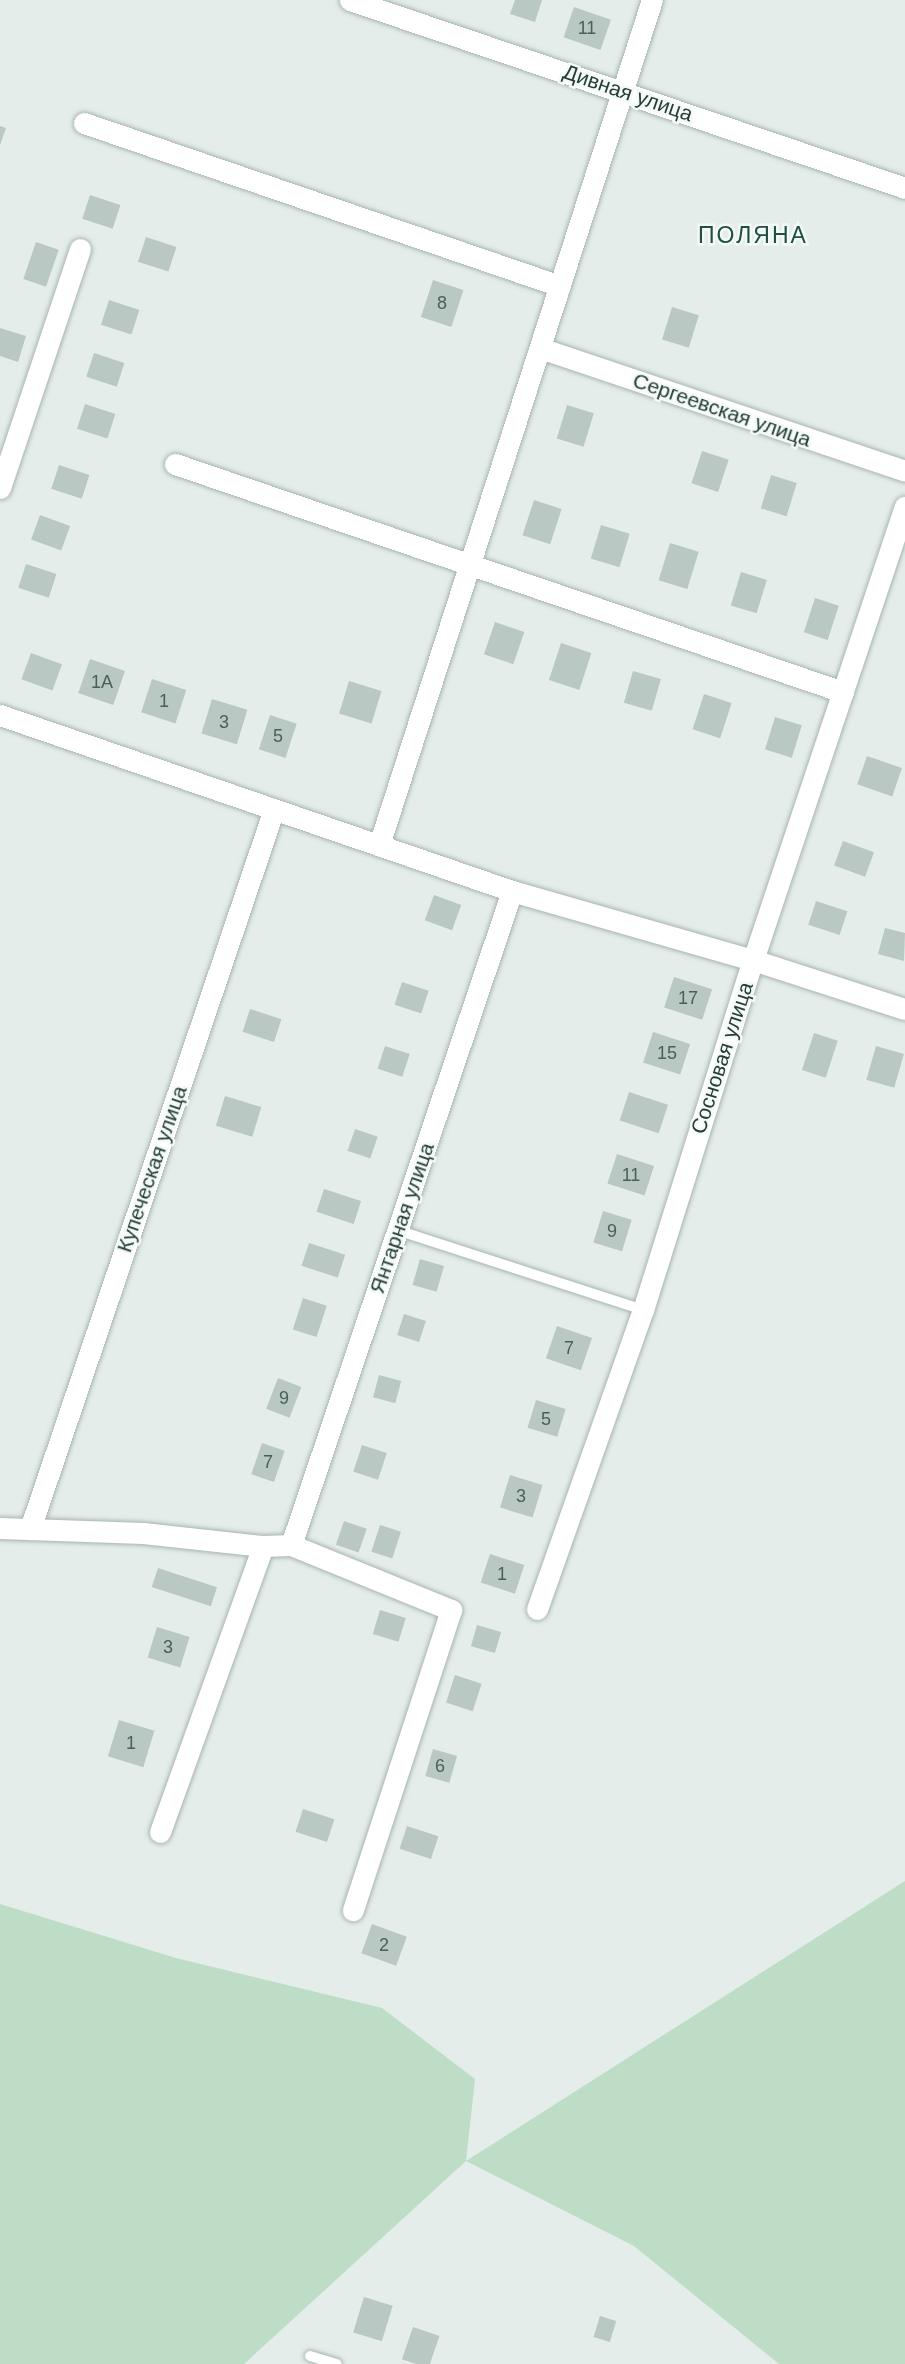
<!DOCTYPE html>
<meta charset="utf-8">
<style>
body{margin:0}
#map{position:relative;width:905px;height:2364px;overflow:hidden;background:#e4ede9;font-family:Helvetica,sans-serif}
div>[style]{position:absolute}
[style*='--x']{left:calc(var(--x)*1px);top:calc(var(--y)*1px);width:calc(var(--w)*1px);rotate:calc(var(--a)*1deg)}
.green>*{inset:0;background:#bdddc6}
.building>*{inset:0;background:#b9c8c2;transform-origin:0 0}
.roads{filter:drop-shadow(0 0 2px #a7b5b0) drop-shadow(0 0 2px #a7b5b0)}
.service>*{height:10px;margin:-5px;padding:0 5px;transform-origin:5px;border-radius:5px;background:#fff}
.minor>*{height:21px;margin:-10.5px;padding:0 10.5px;transform-origin:10.5px;border-radius:10.5px;background:#fff}
span{translate:-50% -50%;white-space:nowrap;text-align:center;line-height:1.15;-webkit-text-stroke:5px #f4f9f7;paint-order:stroke}
.number-label{font-size:18px;color:#49605a}
.number-label span{-webkit-text-stroke-width:0}
.street-label{font-size:21px;color:#243e37}
.neighbourhood-label{font-size:23px;color:#205044;letter-spacing:2px}
</style>
<div id="map">
<div class="green">
<i style="clip-path:polygon(905px 1881px,905px 2364px,779px 2364px,634px 2246px,466px 2161px,244px 2364px,0 2364px,0 1904px,176px 1958px,382px 2008px,475px 2079px,466px 2161px)"></i>
</div>
<div class="building">
<i style="clip-path:polygon(515px 0,542px 0,535px 22px,510px 14px)"></i>
<i style="left:574px;top:7px;width:39px;height:32px;rotate:19deg"></i>
<i style="clip-path:polygon(0 126px,6px 128px,0 145px)"></i>
<i style="left:90px;top:195px;width:32px;height:25px;rotate:18deg"></i>
<i style="left:146px;top:237px;width:32px;height:26px;rotate:18deg"></i>
<i style="left:36px;top:242px;width:24px;height:39px;rotate:19deg"></i>
<i style="left:433px;top:280px;width:32px;height:39px;rotate:18deg"></i>
<i style="left:109px;top:300px;width:32px;height:26px;rotate:18deg"></i>
<i style="left:672px;top:307px;width:28px;height:34px;rotate:17deg"></i>
<i style="clip-path:polygon(0 328px,26px 336px,18px 362px,0 356px)"></i>
<i style="left:94px;top:353px;width:32px;height:25px;rotate:18deg"></i>
<i style="left:85px;top:404px;width:32px;height:26px;rotate:18deg"></i>
<i style="left:567px;top:405px;width:28px;height:35px;rotate:17deg"></i>
<i style="left:702px;top:451px;width:28px;height:34px;rotate:18deg"></i>
<i style="left:59px;top:465px;width:32px;height:25px;rotate:18deg"></i>
<i style="left:771px;top:475px;width:27px;height:35px;rotate:17deg"></i>
<i style="left:534px;top:500px;width:29px;height:37px;rotate:18deg"></i>
<i style="left:40px;top:515px;width:32px;height:26px;rotate:20deg"></i>
<i style="left:601px;top:525px;width:30px;height:35px;rotate:17deg"></i>
<i style="left:670px;top:543px;width:30px;height:39px;rotate:17deg"></i>
<i style="left:26px;top:564px;width:32px;height:25px;rotate:18deg"></i>
<i style="left:741px;top:572px;width:27px;height:35px;rotate:17deg"></i>
<i style="left:815px;top:598px;width:25px;height:36px;rotate:18deg"></i>
<i style="left:495px;top:622px;width:31px;height:34px;rotate:19deg"></i>
<i style="left:561px;top:643px;width:32px;height:39px;rotate:18deg"></i>
<i style="left:31px;top:653px;width:33px;height:28px;rotate:20deg"></i>
<i style="left:90px;top:659px;width:37px;height:36px;rotate:19deg"></i>
<i style="left:633px;top:671px;width:29px;height:33px;rotate:16deg"></i>
<i style="left:152px;top:679px;width:36px;height:35px;rotate:18deg"></i>
<i style="left:349px;top:681px;width:34px;height:34px;rotate:17deg"></i>
<i style="left:704px;top:694px;width:29px;height:37px;rotate:18deg"></i>
<i style="left:212px;top:699px;width:37px;height:36px;rotate:17deg"></i>
<i style="left:270px;top:715px;width:28px;height:36px;rotate:18deg"></i>
<i style="left:775px;top:717px;width:28px;height:34px;rotate:17deg"></i>
<i style="left:867px;top:756px;width:37px;height:30px;rotate:19deg"></i>
<i style="left:843px;top:841px;width:33px;height:26px;rotate:20deg"></i>
<i style="left:434px;top:895px;width:29px;height:27px;rotate:20deg"></i>
<i style="left:816px;top:901px;width:33px;height:25px;rotate:18deg"></i>
<i style="clip-path:polygon(885px 928px,905px 933px,904px 961px,878px 954px)"></i>
<i style="left:674px;top:977px;width:40px;height:32px;rotate:18deg"></i>
<i style="left:402px;top:982px;width:28px;height:24px;rotate:18deg"></i>
<i style="left:250px;top:1009px;width:33px;height:24px;rotate:18deg"></i>
<i style="left:653px;top:1032px;width:39px;height:32px;rotate:18deg"></i>
<i style="left:814px;top:1033px;width:25px;height:39px;rotate:18deg"></i>
<i style="left:385px;top:1046px;width:26px;height:24px;rotate:18deg"></i>
<i style="left:876px;top:1046px;width:29px;height:35px;rotate:16deg"></i>
<i style="left:629px;top:1092px;width:41px;height:30px;rotate:18deg"></i>
<i style="left:225px;top:1096px;width:38px;height:31px;rotate:17deg"></i>
<i style="left:355px;top:1129px;width:24px;height:23px;rotate:19deg"></i>
<i style="left:617px;top:1154px;width:39px;height:31px;rotate:18deg"></i>
<i style="left:324px;top:1189px;width:39px;height:24px;rotate:18deg"></i>
<i style="left:603px;top:1211px;width:30px;height:33px;rotate:17deg"></i>
<i style="left:309px;top:1243px;width:38px;height:24px;rotate:18deg"></i>
<i style="left:420px;top:1259px;width:25px;height:27px;rotate:16deg"></i>
<i style="left:303px;top:1298px;width:25px;height:33px;rotate:18deg"></i>
<i style="left:404px;top:1314px;width:23px;height:22px;rotate:18deg"></i>
<i style="left:557px;top:1326px;width:37px;height:34px;rotate:19deg"></i>
<i style="left:379px;top:1375px;width:23px;height:23px;rotate:15deg"></i>
<i style="left:278px;top:1378px;width:25px;height:33px;rotate:21deg"></i>
<i style="left:536px;top:1400px;width:31px;height:29px;rotate:17deg"></i>
<i style="left:262px;top:1443px;width:24px;height:33px;rotate:19deg"></i>
<i style="left:362px;top:1445px;width:26px;height:28px;rotate:18deg"></i>
<i style="left:510px;top:1475px;width:34px;height:34px;rotate:17deg"></i>
<i style="left:344px;top:1521px;width:24px;height:25px;rotate:19deg"></i>
<i style="left:380px;top:1525px;width:22px;height:28px;rotate:18deg"></i>
<i style="left:490px;top:1554px;width:36px;height:30px;rotate:18deg"></i>
<i style="left:158px;top:1568px;width:62px;height:20px;rotate:18deg"></i>
<i style="left:380px;top:1610px;width:27px;height:25px;rotate:17deg"></i>
<i style="left:477px;top:1625px;width:25px;height:22px;rotate:16deg"></i>
<i style="left:157px;top:1627px;width:34px;height:32px;rotate:17deg"></i>
<i style="left:455px;top:1675px;width:28px;height:29px;rotate:18deg"></i>
<i style="left:119px;top:1720px;width:37px;height:38px;rotate:17deg"></i>
<i style="left:433px;top:1749px;width:25px;height:28px;rotate:16deg"></i>
<i style="left:303px;top:1809px;width:33px;height:24px;rotate:18deg"></i>
<i style="left:407px;top:1826px;width:33px;height:24px;rotate:18deg"></i>
<i style="left:372px;top:1924px;width:37px;height:31px;rotate:20deg"></i>
<i style="left:364px;top:2297px;width:30px;height:37px;rotate:17deg"></i>
<i style="left:600px;top:2316px;width:17px;height:22px;rotate:17deg"></i>
<i style="left:413px;top:2327px;width:28px;height:34px;rotate:19deg"></i>
</div>
<div class="roads">
<div class="service">
<i style="--x:397;--y:1230;--w:259;--a:18"></i>
<i style="--x:310;--y:2356;--w:28;--a:17"></i>
</div>
<div class="minor">
<i style="--x:350;--y:0;--w:586;--a:18.71"></i>
<i style="--x:84;--y:123;--w:503;--a:18.9"></i>
<i style="--x:540;--y:348;--w:385;--a:18.6"></i>
<i style="--x:175;--y:464;--w:706;--a:18.85"></i>
<i style="--x:0;--y:488;--w:252;--a:-71.5"></i>
<i style="--x:0;--y:715;--w:541;--a:18.97"></i>
<i style="--x:512;--y:891;--w:251;--a:16"></i>
<i style="--x:753;--y:960;--w:160;--a:17.9"></i>
<i style="--x:379;--y:845;--w:888;--a:-72.1"></i>
<i style="--x:0;--y:1528;--w:143;--a:2"></i>
<i style="--x:143;--y:1533;--w:121;--a:6.2"></i>
<i style="--x:263;--y:1546;--w:28;--a:-2"></i>
<i style="--x:291;--y:1545;--w:173;--a:22.1"></i>
<i style="--x:451;--y:1610;--w:316;--a:108.1"></i>
<i style="--x:30;--y:1529;--w:760;--a:-71.28"></i>
<i style="--x:291;--y:1545;--w:690;--a:-71.33"></i>
<i style="--x:537;--y:1609;--w:317;--a:-70.5"></i>
<i style="--x:643;--y:1310;--w:367;--a:-72.6"></i>
<i style="--x:753;--y:960;--w:478;--a:-71.5"></i>
<i style="--x:160;--y:1832;--w:304;--a:-70.2"></i>
</div>
</div>
<div class="number-label">
<span style="left:587px;top:28px">11</span>
<span style="left:442px;top:303px">8</span>
<span style="left:102px;top:682px">1А</span>
<span style="left:164px;top:701px">1</span>
<span style="left:224px;top:722px">3</span>
<span style="left:278px;top:736px">5</span>
<span style="left:688px;top:998px">17</span>
<span style="left:667px;top:1053px">15</span>
<span style="left:631px;top:1175px">11</span>
<span style="left:612px;top:1231px">9</span>
<span style="left:569px;top:1348px">7</span>
<span style="left:284px;top:1398px">9</span>
<span style="left:546px;top:1419px">5</span>
<span style="left:268px;top:1462px">7</span>
<span style="left:521px;top:1496px">3</span>
<span style="left:502px;top:1574px">1</span>
<span style="left:168px;top:1647px">3</span>
<span style="left:131px;top:1743px">1</span>
<span style="left:440px;top:1766px">6</span>
<span style="left:384px;top:1945px">2</span>
</div>
<div class="street-label">
<span style="left:628px;top:93px;rotate:19deg">Дивная улица</span>
<span style="left:722px;top:410px;rotate:19deg">Сергеевская улица</span>
<span style="left:722px;top:1058px;rotate:-72deg">Сосновая улица</span>
<span style="left:152px;top:1169px;rotate:-71deg">Купеческая улица</span>
<span style="left:402px;top:1218px;rotate:-71deg">Янтарная улица</span>
</div>
<div class="neighbourhood-label">
<span style="left:753px;top:235px">ПОЛЯНА</span>
</div>
</div>
